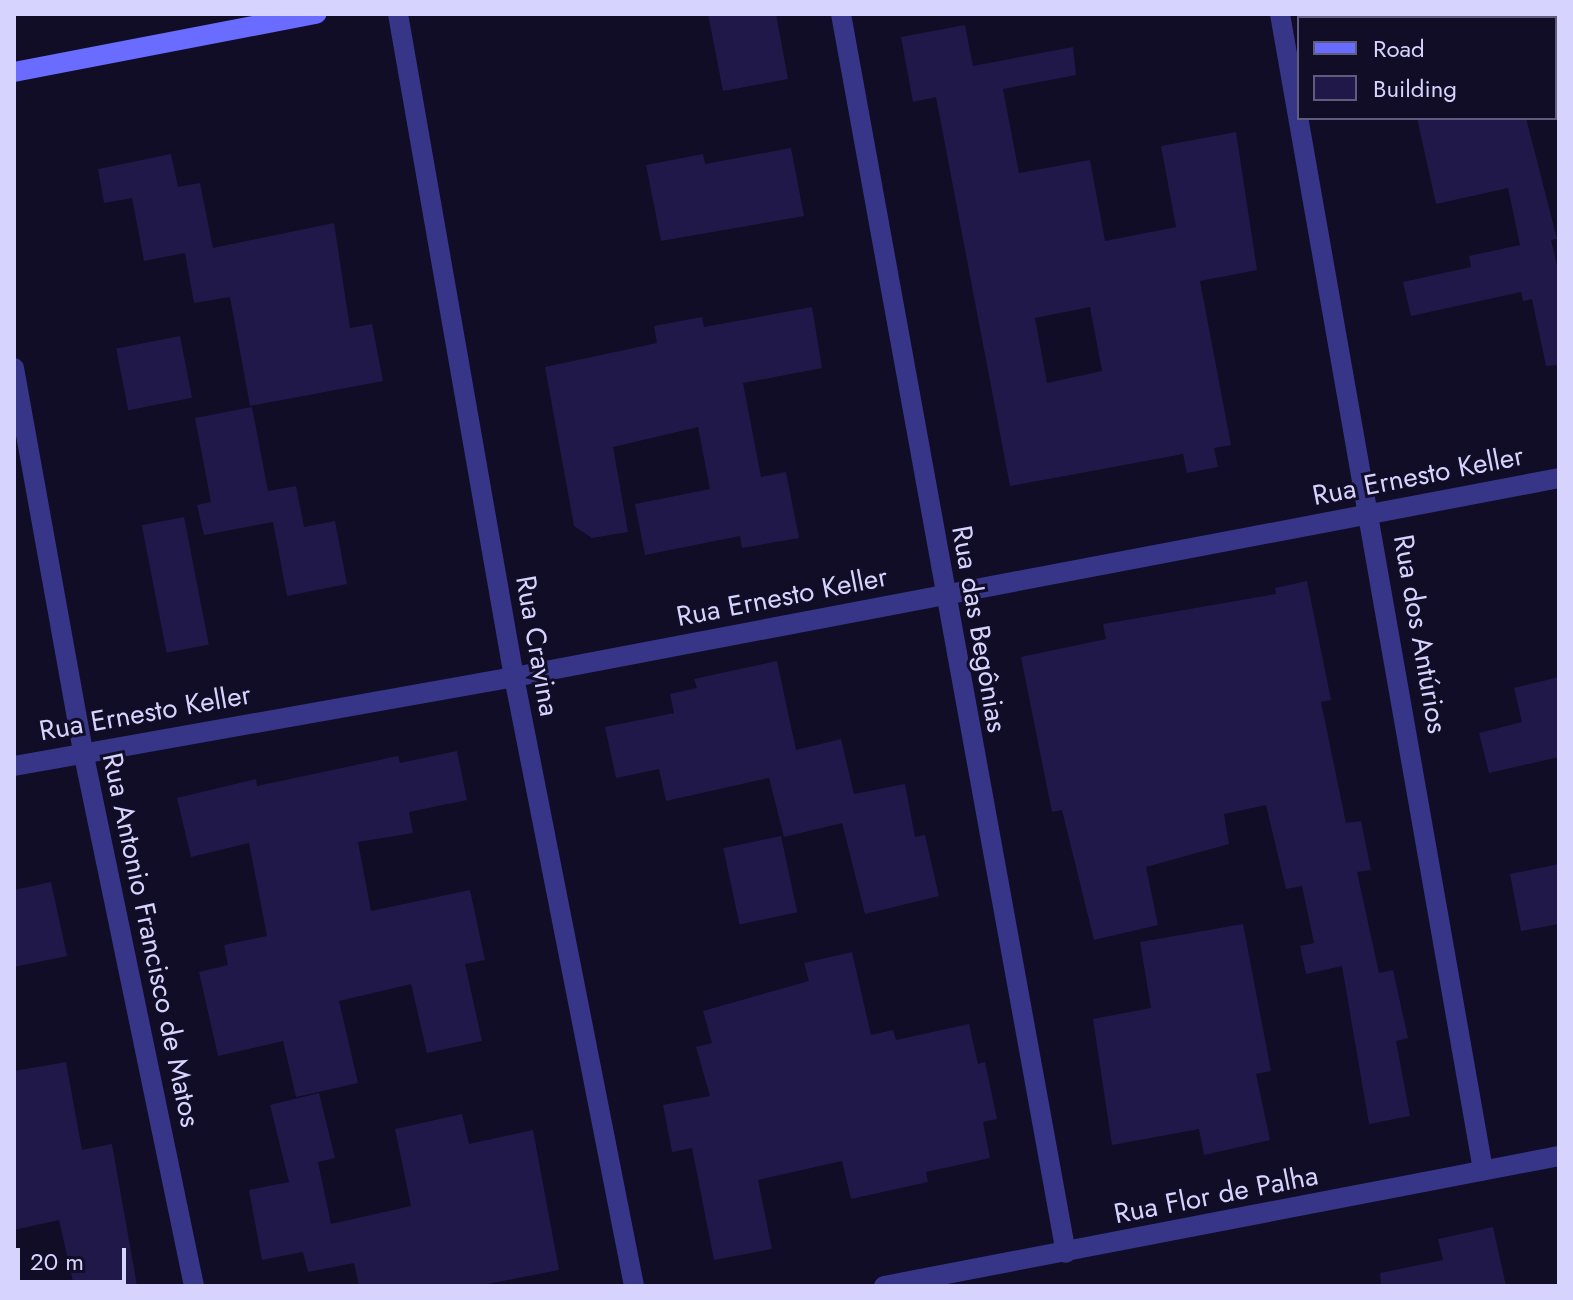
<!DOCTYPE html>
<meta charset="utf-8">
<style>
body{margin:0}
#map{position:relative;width:1573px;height:1300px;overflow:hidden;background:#110d26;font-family:Jost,sans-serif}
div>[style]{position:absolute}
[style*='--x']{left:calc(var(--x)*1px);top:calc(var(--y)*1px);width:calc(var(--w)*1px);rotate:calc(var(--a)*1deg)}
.building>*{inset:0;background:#201849;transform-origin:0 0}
.street>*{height:20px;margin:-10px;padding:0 10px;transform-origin:10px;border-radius:10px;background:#363588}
.secondary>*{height:20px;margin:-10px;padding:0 10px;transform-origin:10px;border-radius:10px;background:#6a6bff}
span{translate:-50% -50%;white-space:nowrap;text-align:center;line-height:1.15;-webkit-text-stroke:6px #110d26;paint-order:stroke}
.street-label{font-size:28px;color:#d6d3ff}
.frame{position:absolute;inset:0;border:16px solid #d6d3ff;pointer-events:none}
.legend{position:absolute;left:1297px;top:16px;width:260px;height:104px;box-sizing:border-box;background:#110d26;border:2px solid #605c7d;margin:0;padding:10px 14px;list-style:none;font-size:24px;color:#d6d3ff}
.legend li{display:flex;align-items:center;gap:16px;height:40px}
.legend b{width:40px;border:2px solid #605c7d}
.scale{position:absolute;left:16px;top:1248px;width:110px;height:36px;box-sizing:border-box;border:4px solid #d6d3ff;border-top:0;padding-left:10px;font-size:24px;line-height:28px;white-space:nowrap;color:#d6d3ff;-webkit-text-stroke:6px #110d26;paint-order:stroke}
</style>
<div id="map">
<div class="building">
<i style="clip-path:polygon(708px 14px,776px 14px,788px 79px,723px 91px)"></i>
<i style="clip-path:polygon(evenodd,965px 25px,973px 66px,1073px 47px,1076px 75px,1003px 89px,1019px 173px,1090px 160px,1105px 241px,1176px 227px,1161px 146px,1236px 132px,1257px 270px,1200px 281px,1231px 445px,1214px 448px,1218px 467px,1187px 473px,1183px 454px,1010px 486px,936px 97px,913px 102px,901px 37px,965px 25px,1090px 307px,1102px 371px,1047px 383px,1035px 318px,1090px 307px)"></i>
<i style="clip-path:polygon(1417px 118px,1526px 118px,1557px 239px,1551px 240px,1559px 274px,1559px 365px,1546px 366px,1532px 299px,1523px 301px,1521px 292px,1411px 316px,1403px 282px,1471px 267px,1469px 256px,1520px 245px,1508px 188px,1436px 204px)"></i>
<i style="clip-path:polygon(791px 148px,804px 216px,661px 241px,646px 165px,703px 154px,705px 164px)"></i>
<i style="clip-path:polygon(171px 154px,178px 187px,200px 183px,213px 248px,334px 223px,350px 328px,372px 324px,383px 381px,250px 406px,230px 297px,194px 303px,185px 253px,144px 261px,132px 198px,104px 203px,98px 169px)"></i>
<i style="clip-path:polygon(812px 307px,822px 368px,743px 383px,761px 477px,786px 472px,799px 538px,742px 548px,740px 536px,645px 555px,635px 504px,710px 489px,698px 427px,613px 447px,628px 532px,592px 538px,574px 526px,545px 367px,657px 343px,654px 326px,702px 317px,704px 327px)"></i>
<i style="left:180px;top:336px;width:63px;height:65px;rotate:79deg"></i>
<i style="clip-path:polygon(252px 407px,268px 491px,296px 486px,304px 527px,335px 521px,347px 584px,287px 596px,273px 522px,204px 535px,197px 505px,211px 502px,195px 418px)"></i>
<i style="left:184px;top:517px;width:130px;height:43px;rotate:79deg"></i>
<i style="clip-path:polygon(1307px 581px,1331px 700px,1321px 702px,1346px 823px,1361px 821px,1371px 870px,1357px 872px,1379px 973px,1393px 970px,1408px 1038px,1396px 1041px,1410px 1116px,1369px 1124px,1342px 966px,1306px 974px,1300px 946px,1314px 943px,1302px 886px,1286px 889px,1266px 805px,1224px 814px,1229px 844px,1146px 867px,1158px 925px,1094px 940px,1062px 810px,1052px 812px,1021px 657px,1106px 639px,1103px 624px,1276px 594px,1275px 588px)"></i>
<i style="clip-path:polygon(777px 661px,796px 750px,841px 739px,854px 794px,905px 784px,915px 837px,925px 835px,939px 896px,865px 914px,842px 823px,784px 837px,769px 778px,666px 801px,659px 769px,616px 778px,605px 727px,674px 713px,670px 694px,697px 688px,694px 679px)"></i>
<i style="clip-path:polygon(1559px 677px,1559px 757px,1489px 773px,1479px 733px,1522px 722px,1514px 688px)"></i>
<i style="clip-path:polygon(457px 751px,467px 800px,409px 812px,413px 833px,358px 842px,371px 911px,470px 890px,485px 960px,465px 964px,482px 1041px,427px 1053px,411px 984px,339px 1001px,358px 1083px,296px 1097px,283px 1041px,218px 1056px,199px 972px,228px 965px,224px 945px,267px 936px,249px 843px,191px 857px,177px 798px,256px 779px,257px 786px,398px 756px,400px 763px)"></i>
<i style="left:781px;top:836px;width:78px;height:59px;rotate:78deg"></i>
<i style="clip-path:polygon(1559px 864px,1559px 924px,1521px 931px,1510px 874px)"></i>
<i style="clip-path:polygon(51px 882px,67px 956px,14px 967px,14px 890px)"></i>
<i style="clip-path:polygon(1243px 924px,1271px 1071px,1256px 1074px,1270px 1140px,1204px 1155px,1199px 1129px,1112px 1145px,1093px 1019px,1151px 1008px,1140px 942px)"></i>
<i style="clip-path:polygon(852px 952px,871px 1035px,893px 1030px,896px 1040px,969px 1024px,978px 1064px,985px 1062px,997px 1119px,983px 1122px,990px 1158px,926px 1172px,928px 1182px,851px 1199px,842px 1161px,758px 1180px,772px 1249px,714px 1260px,692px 1148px,672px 1152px,663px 1105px,710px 1096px,696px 1047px,712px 1043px,703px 1011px,809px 981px,804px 963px)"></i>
<i style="clip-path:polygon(66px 1062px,82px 1150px,112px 1144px,137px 1286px,74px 1286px,59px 1220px,14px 1230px,14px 1071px)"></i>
<i style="clip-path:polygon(319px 1093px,335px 1158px,318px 1162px,331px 1224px,411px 1206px,395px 1129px,462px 1114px,469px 1144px,533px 1130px,559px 1270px,477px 1286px,359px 1286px,354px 1263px,308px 1272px,303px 1252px,262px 1260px,249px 1190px,289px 1182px,270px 1105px)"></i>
<i style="clip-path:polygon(1493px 1227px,1506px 1286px,1381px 1286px,1380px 1273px,1443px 1260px,1438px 1239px)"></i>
</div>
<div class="street">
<i style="--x:398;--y:14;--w:673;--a:80.08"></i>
<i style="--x:514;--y:677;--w:621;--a:78.85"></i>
<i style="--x:841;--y:14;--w:1259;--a:79.71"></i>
<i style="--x:1280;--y:14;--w:1174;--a:80.04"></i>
<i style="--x:14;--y:368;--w:389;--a:79.8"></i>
<i style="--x:83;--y:751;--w:546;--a:78.28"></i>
<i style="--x:14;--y:766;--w:508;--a:-10.09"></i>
<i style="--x:514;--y:677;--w:1064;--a:-10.78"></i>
<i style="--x:884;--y:1286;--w:687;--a:-10.9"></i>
</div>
<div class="secondary">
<i style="--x:14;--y:72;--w:308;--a:-10.9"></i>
</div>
<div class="street-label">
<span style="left:1418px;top:476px;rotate:-11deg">Rua Ernesto Keller</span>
<span style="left:782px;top:597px;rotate:-11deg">Rua Ernesto Keller</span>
<span style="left:979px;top:629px;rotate:80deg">Rua das Begônias</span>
<span style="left:1420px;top:634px;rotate:80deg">Rua dos Antúrios</span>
<span style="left:537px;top:646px;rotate:80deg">Rua Cravina</span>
<span style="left:145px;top:713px;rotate:-10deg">Rua Ernesto Keller</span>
<span style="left:151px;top:940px;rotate:78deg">Rua Antonio Francisco de Matos</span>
<span style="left:1216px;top:1195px;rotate:-11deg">Rua Flor de Palha</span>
</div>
<div class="frame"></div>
<ul class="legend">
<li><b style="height:10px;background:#6a6bff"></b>Road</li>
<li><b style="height:22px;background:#201849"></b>Building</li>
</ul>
<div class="scale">20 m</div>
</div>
